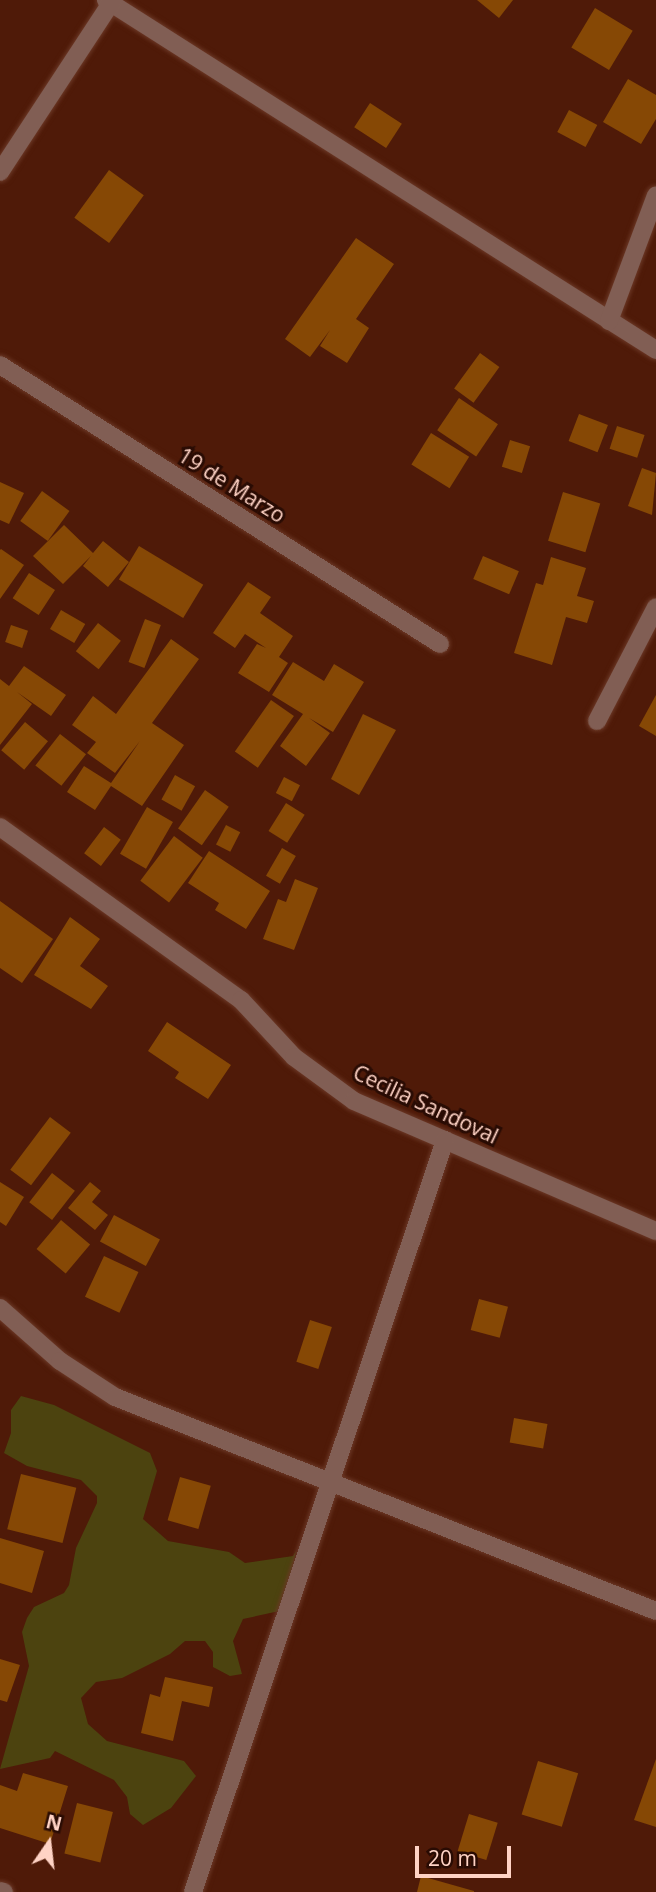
<!DOCTYPE html>
<style>
body{margin:0}
#map{position:relative;width:656px;height:1892px;overflow:hidden;background:#4f1a08;font-family:"Open Sans",sans-serif}
div>[style]{position:absolute}
[style*='--x']{left:calc(var(--x)*1px);top:calc(var(--y)*1px);width:calc(var(--w)*1px);rotate:calc(var(--a)*1deg)}
.green>*{inset:0;background:#4c430f}
.building>*{inset:0;background:#864805;transform-origin:0 0}
.roads{filter:drop-shadow(0 0 2px #6b3826) drop-shadow(0 0 2px #6b3826)}
.minor>*{height:18px;margin:-9px;padding:0 9px;transform-origin:9px;border-radius:9px;background:#815e54}
span{translate:-50% -50%;white-space:nowrap;text-align:center;line-height:1.15;-webkit-text-stroke:6px #290b03;paint-order:stroke}
.street-label{font-size:21px;color:#ffd3c5}
.north{position:absolute;left:14px;top:1808px;width:70px;height:70px;-webkit-text-stroke:5px #290b03;paint-order:stroke;rotate:14deg;font-size:19px;font-weight:700;line-height:28px;text-align:center;color:#ffd3c5}
.north::after{content:'';display:block;margin:auto;width:24px;height:32px;background:#ffd3c5;clip-path:polygon(50% 0,100% 100%,50% 72%,0 100%)}
.scale{position:absolute;left:415px;top:1846px;width:96px;height:32px;box-sizing:border-box;border:4px solid #ffd3c5;border-top:0;padding-left:9px;font-size:21px;line-height:24px;white-space:nowrap;color:#ffd3c5;-webkit-text-stroke:5px #290b03;paint-order:stroke}
</style>
<div id="map">
<div class="green">
<i style="clip-path:polygon(21px 1396px,54px 1405px,150px 1453px,157px 1471px,143px 1519px,168px 1541px,229px 1552px,245px 1563px,293px 1556px,296px 1551px,284px 1610px,243px 1619px,233px 1641px,242px 1674px,230px 1676px,213px 1667px,213px 1652px,205px 1641px,185px 1641px,170px 1654px,122px 1678px,96px 1682px,81px 1698px,88px 1724px,107px 1741px,184px 1761px,196px 1776px,171px 1808px,143px 1825px,130px 1814px,127px 1797px,114px 1780px,55px 1751px,50px 1758px,0 1769px,29px 1666px,22px 1632px,27px 1618px,34px 1607px,64px 1593px,69px 1585px,76px 1548px,97px 1503px,97px 1496px,81px 1480px,27px 1466px,4px 1453px,11px 1433px,11px 1410px)"></i>
</div>
<div class="building">
<i style="clip-path:polygon(477px 0,513px 0,499px 18px)"></i>
<i style="left:595px;top:8px;width:44px;height:46px;rotate:31deg"></i>
<i style="clip-path:polygon(628px 79px,656px 95px,656px 119px,641px 144px,603px 122px)"></i>
<i style="left:370px;top:103px;width:38px;height:29px;rotate:33deg"></i>
<i style="left:569px;top:110px;width:32px;height:25px;rotate:28deg"></i>
<i style="left:109px;top:170px;width:43px;height:59px;rotate:36deg"></i>
<i style="clip-path:polygon(356px 238px,394px 264px,356px 319px,369px 328px,347px 363px,320px 346px,330px 330px,310px 357px,285px 339px)"></i>
<i style="left:480px;top:353px;width:24px;height:44px;rotate:36deg"></i>
<i style="left:459px;top:398px;width:47px;height:39px;rotate:34deg"></i>
<i style="left:579px;top:414px;width:31px;height:29px;rotate:21deg"></i>
<i style="left:617px;top:426px;width:29px;height:24px;rotate:18deg"></i>
<i style="left:431px;top:433px;width:45px;height:37px;rotate:32deg"></i>
<i style="left:510px;top:440px;width:21px;height:28px;rotate:17deg"></i>
<i style="clip-path:polygon(642px 468px,656px 473px,652px 515px,628px 506px)"></i>
<i style="clip-path:polygon(0 482px,24px 493px,9px 524px,0 520px)"></i>
<i style="left:42px;top:491px;width:34px;height:37px;rotate:36deg"></i>
<i style="left:563px;top:492px;width:39px;height:51px;rotate:17deg"></i>
<i style="clip-path:polygon(64px 525px,93px 553px,103px 541px,129px 562px,108px 587px,83px 566px,91px 556px,63px 584px,33px 556px)"></i>
<i style="left:139px;top:546px;width:75px;height:39px;rotate:31deg"></i>
<i style="clip-path:polygon(1px 549px,24px 565px,0 599px,0 550px)"></i>
<i style="left:483px;top:556px;width:39px;height:25px;rotate:23deg"></i>
<i style="clip-path:polygon(551px 557px,586px 568px,577px 596px,594px 601px,587px 623px,566px 617px,552px 665px,514px 653px,536px 583px,543px 585px)"></i>
<i style="left:29px;top:573px;width:31px;height:30px;rotate:33deg"></i>
<i style="clip-path:polygon(248px 582px,271px 597px,260px 613px,293px 636px,279px 657px,288px 663px,269px 692px,238px 673px,257px 644px,266px 648px,245px 634px,235px 648px,213px 633px)"></i>
<i style="left:61px;top:610px;width:28px;height:22px;rotate:30deg"></i>
<i style="left:145px;top:619px;width:17px;height:46px;rotate:21deg"></i>
<i style="left:98px;top:623px;width:29px;height:36px;rotate:38deg"></i>
<i style="left:11px;top:625px;width:18px;height:18px;rotate:19deg"></i>
<i style="clip-path:polygon(171px 639px,199px 659px,152px 723px,184px 745px,142px 806px,111px 786px,95px 810px,67px 792px,84px 766px,111px 783px,140px 741px,115px 773px,87px 753px,96px 742px,72px 725px,93px 696px,116px 714px)"></i>
<i style="clip-path:polygon(293px 662px,324px 681px,334px 664px,364px 682px,333px 732px,309px 718px,330px 733px,306px 766px,280px 746px,303px 714px,272px 695px)"></i>
<i style="clip-path:polygon(24px 666px,66px 695px,51px 716px,17px 692px,32px 704px,0 745px,0 679px,9px 686px)"></i>
<i style="clip-path:polygon(656px 695px,656px 736px,639px 726px)"></i>
<i style="left:271px;top:700px;width:28px;height:63px;rotate:35deg"></i>
<i style="clip-path:polygon(363px 714px,396px 730px,359px 795px,331px 779px)"></i>
<i style="left:25px;top:722px;width:30px;height:37px;rotate:40deg"></i>
<i style="left:60px;top:734px;width:33px;height:40px;rotate:38deg"></i>
<i style="left:175px;top:775px;width:23px;height:28px;rotate:29deg"></i>
<i style="left:284px;top:777px;width:18px;height:18px;rotate:27deg"></i>
<i style="left:205px;top:790px;width:29px;height:47px;rotate:35deg"></i>
<i style="left:286px;top:803px;width:22px;height:33px;rotate:32deg"></i>
<i style="left:147px;top:807px;width:30px;height:54px;rotate:30deg"></i>
<i style="left:226px;top:825px;width:16px;height:22px;rotate:27deg"></i>
<i style="left:104px;top:827px;width:21px;height:33px;rotate:37deg"></i>
<i style="left:174px;top:836px;width:36px;height:56px;rotate:37deg"></i>
<i style="left:282px;top:848px;width:16px;height:32px;rotate:30deg"></i>
<i style="clip-path:polygon(209px 851px,270px 891px,246px 929px,215px 910px,219px 903px,188px 883px)"></i>
<i style="clip-path:polygon(295px 879px,318px 888px,294px 950px,263px 939px,278px 899px,286px 902px)"></i>
<i style="clip-path:polygon(0 901px,53px 939px,22px 983px,0 968px)"></i>
<i style="clip-path:polygon(70px 917px,100px 939px,80px 966px,108px 986px,91px 1009px,34px 975px)"></i>
<i style="clip-path:polygon(167px 1022px,231px 1065px,208px 1099px,175px 1078px,179px 1072px,148px 1051px)"></i>
<i style="left:50px;top:1117px;width:26px;height:66px;rotate:37deg"></i>
<i style="left:52px;top:1173px;width:29px;height:37px;rotate:38deg"></i>
<i style="clip-path:polygon(0 1182px,24px 1197px,6px 1226px,0 1222px)"></i>
<i style="clip-path:polygon(90px 1182px,101px 1191px,92px 1202px,108px 1215px,95px 1230px,68px 1208px)"></i>
<i style="left:114px;top:1215px;width:52px;height:30px;rotate:28deg"></i>
<i style="left:61px;top:1220px;width:38px;height:38px;rotate:40deg"></i>
<i style="left:104px;top:1256px;width:38px;height:45px;rotate:25deg"></i>
<i style="left:479px;top:1299px;width:30px;height:32px;rotate:15deg"></i>
<i style="left:310px;top:1320px;width:23px;height:44px;rotate:18deg"></i>
<i style="left:514px;top:1418px;width:34px;height:25px;rotate:10deg"></i>
<i style="left:21px;top:1474px;width:57px;height:57px;rotate:14deg"></i>
<i style="left:180px;top:1477px;width:32px;height:45px;rotate:16deg"></i>
<i style="clip-path:polygon(0 1538px,44px 1551px,32px 1593px,0 1583px)"></i>
<i style="clip-path:polygon(0 1659px,20px 1665px,7px 1702px,0 1700px)"></i>
<i style="clip-path:polygon(165px 1677px,213px 1687px,209px 1707px,182px 1701px,173px 1741px,141px 1733px,150px 1694px,160px 1697px)"></i>
<i style="clip-path:polygon(656px 1759px,656px 1827px,634px 1820px)"></i>
<i style="left:538px;top:1761px;width:42px;height:56px;rotate:17deg"></i>
<i style="clip-path:polygon(23px 1773px,68px 1786px,50px 1844px,0 1828px,0 1785px,17px 1791px)"></i>
<i style="left:77px;top:1803px;width:37px;height:52px;rotate:14deg"></i>
<i style="left:469px;top:1814px;width:30px;height:39px;rotate:17deg"></i>
<i style="clip-path:polygon(421px 1876px,474px 1891px,474px 1892px,417px 1892px)"></i>
</div>
<div class="roads">
<div class="minor">
<i style="--x:106;--y:0;--w:652;--a:32.47"></i>
<i style="--x:0;--y:172;--w:206;--a:-56.7"></i>
<i style="--x:609;--y:321;--w:134;--a:-69.5"></i>
<i style="--x:0;--y:365;--w:521;--a:32.38"></i>
<i style="--x:597;--y:721;--w:128;--a:-62.6"></i>
<i style="--x:0;--y:827;--w:297;--a:35.7"></i>
<i style="--x:241;--y:1000;--w:78;--a:47.1"></i>
<i style="--x:294;--y:1057;--w:74;--a:36.3"></i>
<i style="--x:354;--y:1101;--w:329;--a:23.3"></i>
<i style="--x:0;--y:1308;--w:80;--a:41.5"></i>
<i style="--x:60;--y:1361;--w:66;--a:33.2"></i>
<i style="--x:115;--y:1397;--w:582;--a:21.58"></i>
<i style="--x:0;--y:1891;--w:4;--a:14"></i>
<i style="--x:193;--y:1892;--w:793;--a:-71.47"></i>
</div>
</div>
<div class="street-label">
<span style="left:232px;top:485px;rotate:32deg">19 de Marzo</span>
<span style="left:426px;top:1104px;rotate:25deg">Cecilia Sandoval</span>
</div>
<div class="north">N</div>
<div class="scale">20 m</div>
</div>
